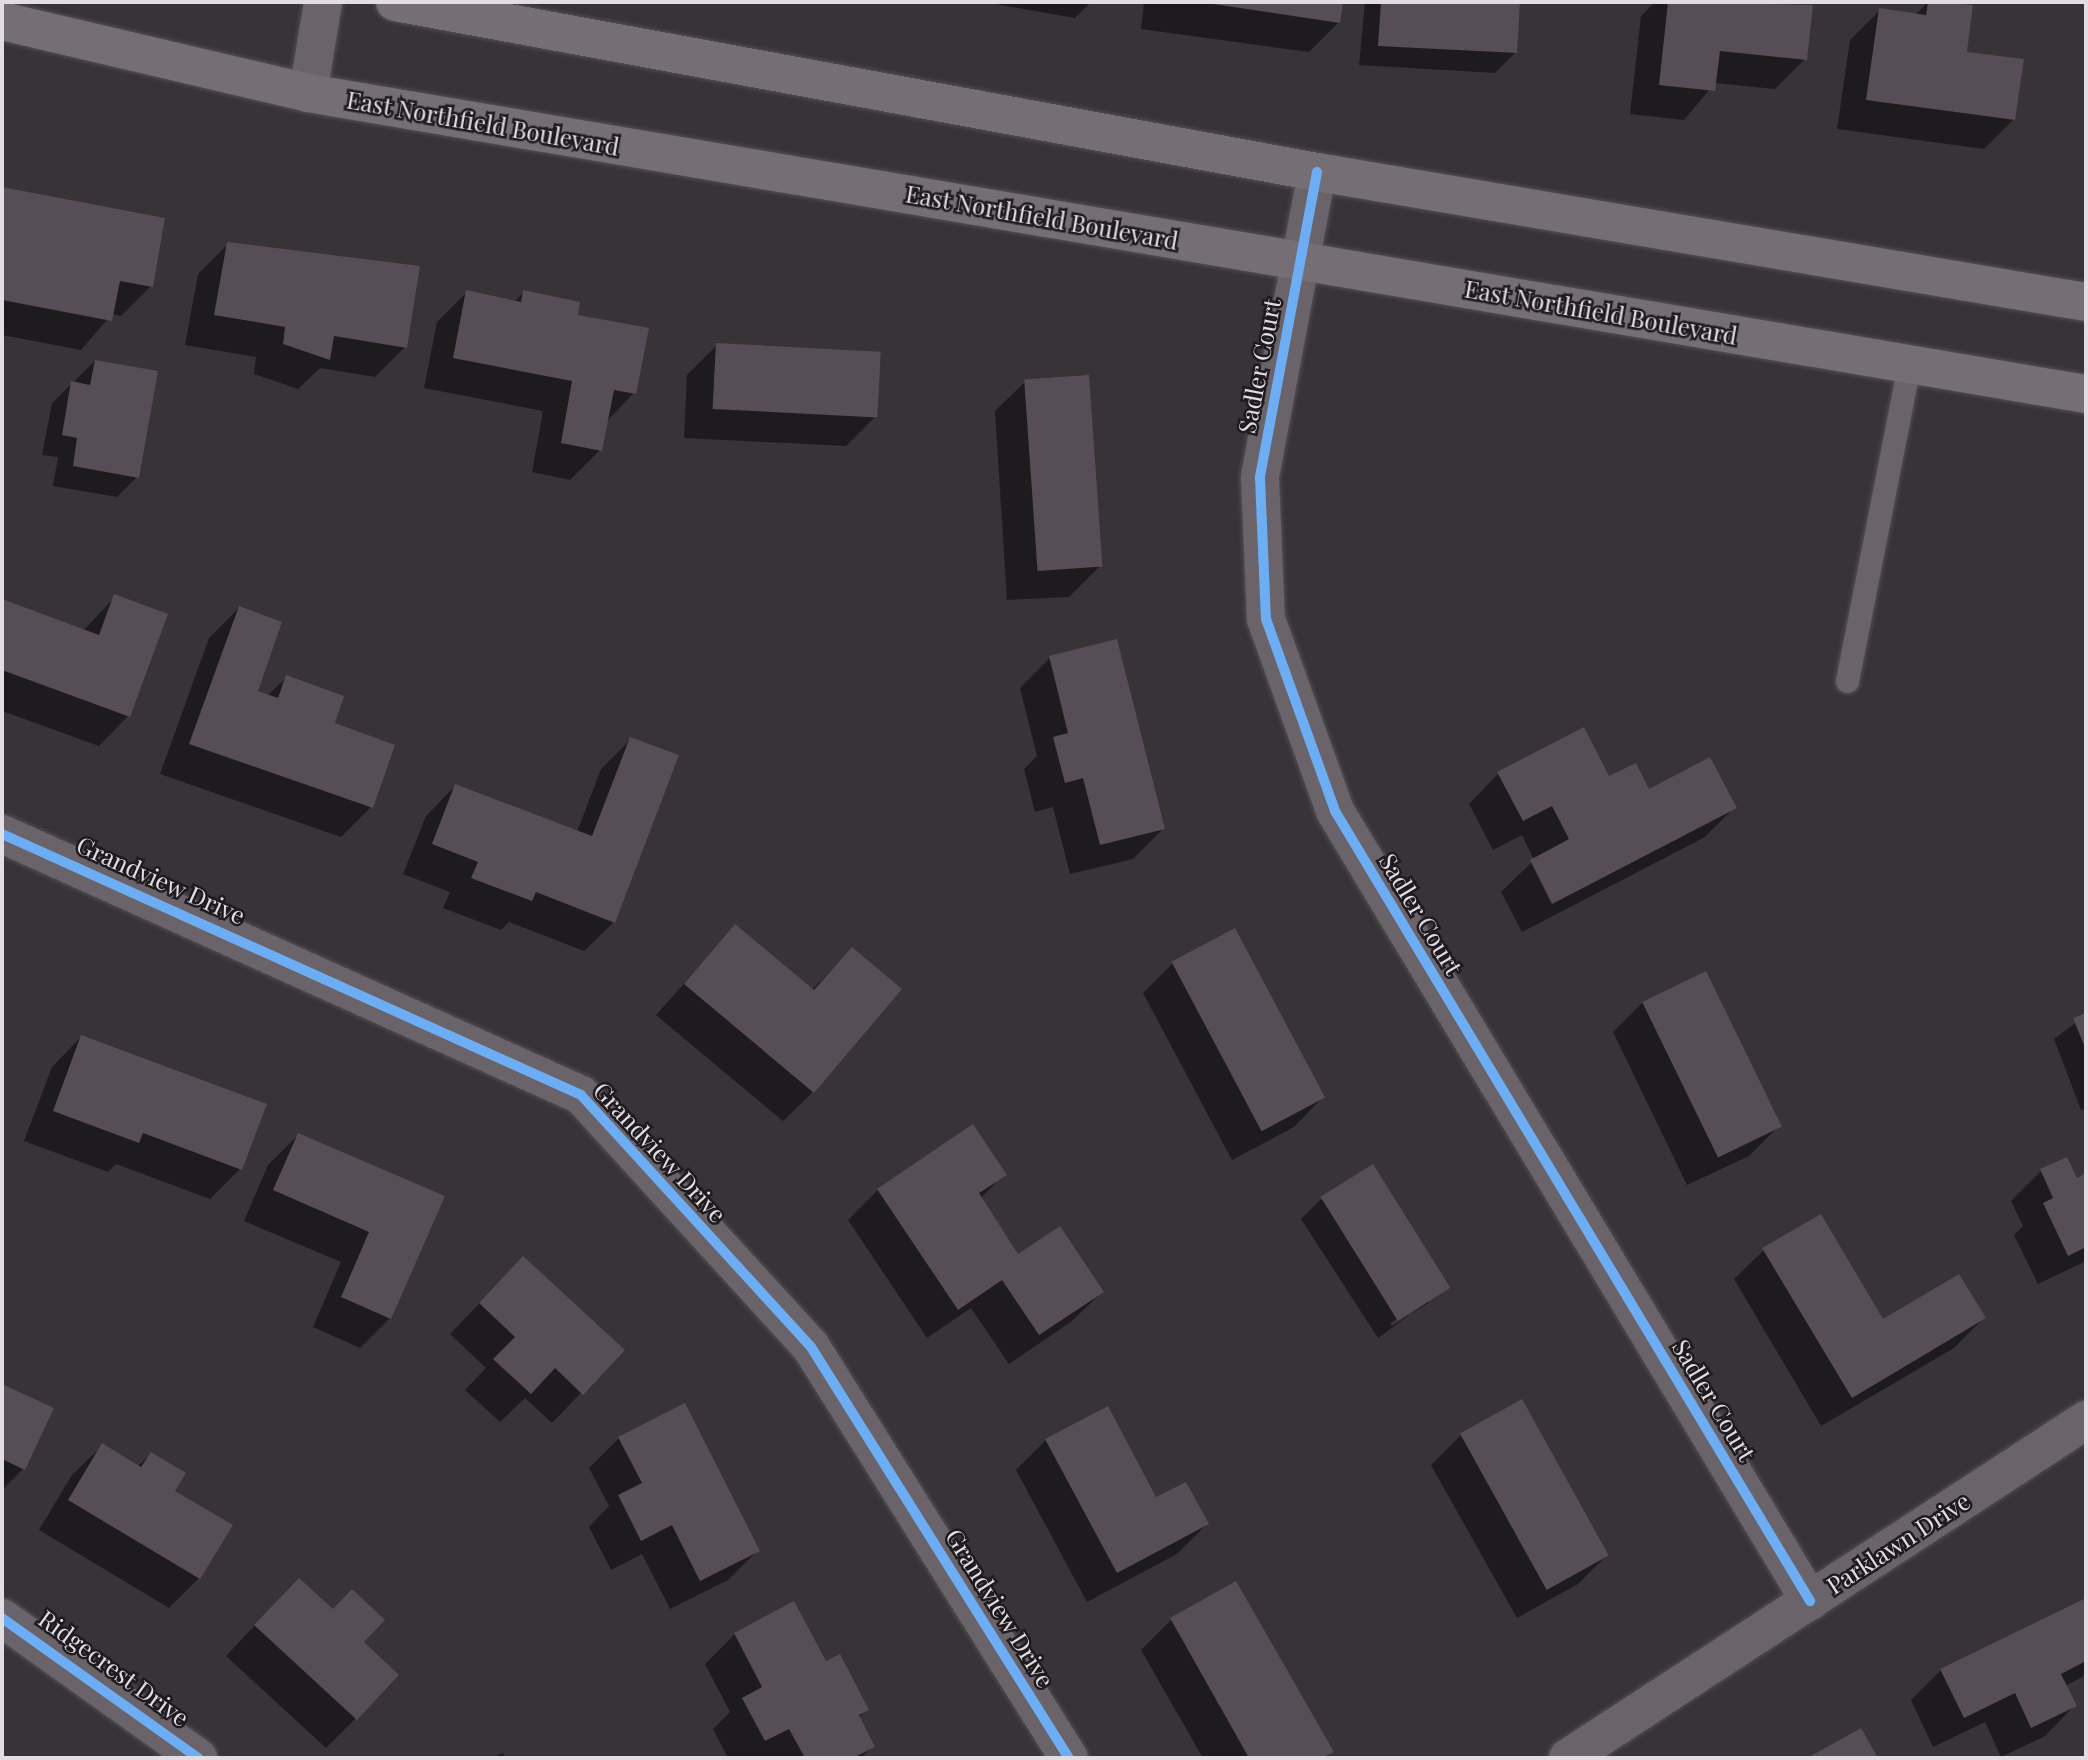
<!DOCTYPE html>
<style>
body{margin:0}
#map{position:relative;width:2088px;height:1760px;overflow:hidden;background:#373337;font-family:"Playfair Display",serif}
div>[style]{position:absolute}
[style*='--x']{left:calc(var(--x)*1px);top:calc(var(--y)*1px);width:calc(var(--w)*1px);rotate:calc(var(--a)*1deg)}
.shadow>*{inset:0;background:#0007}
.building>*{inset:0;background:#574d57;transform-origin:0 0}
.roads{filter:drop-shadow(0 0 2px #524f52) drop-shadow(0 0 2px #524f52)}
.lane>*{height:23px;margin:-11.5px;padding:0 11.5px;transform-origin:11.5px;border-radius:11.5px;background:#6a6369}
.street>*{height:38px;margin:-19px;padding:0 19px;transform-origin:19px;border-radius:19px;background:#6a6369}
.secondary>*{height:38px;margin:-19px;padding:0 19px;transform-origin:19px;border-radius:19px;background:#766e75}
.cycleway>*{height:10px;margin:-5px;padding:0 5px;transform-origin:5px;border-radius:5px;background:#6dadf4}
span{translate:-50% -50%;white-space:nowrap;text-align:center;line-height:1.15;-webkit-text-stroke:5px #1e1b1e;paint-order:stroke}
.street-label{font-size:24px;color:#e2dde2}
.frame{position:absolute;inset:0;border:4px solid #e2dde2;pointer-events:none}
</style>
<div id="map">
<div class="shadow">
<i style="clip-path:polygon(984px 2px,1091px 2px,1075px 18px)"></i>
<i style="clip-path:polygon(1144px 2px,1341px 2px,1339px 22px,1309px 52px,1141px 29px)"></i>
<i style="clip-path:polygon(1365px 2px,1518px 2px,1515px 53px,1495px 73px,1359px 65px)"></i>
<i style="clip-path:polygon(1655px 2px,1811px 7px,1805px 59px,1775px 89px,1715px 83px,1684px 120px,1630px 114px,1641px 16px)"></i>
<i style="clip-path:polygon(1928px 2px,1971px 7px,1965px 53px,2014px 119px,1984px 149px,1837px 129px,1850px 40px,1880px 10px,1915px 15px)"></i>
<i style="clip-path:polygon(2px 189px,163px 219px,151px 286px,121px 316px,112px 314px,81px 350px,2px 335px)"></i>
<i style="clip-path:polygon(228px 244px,405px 347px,375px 377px,320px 368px,298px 389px,254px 374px,256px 357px,185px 345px,198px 274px)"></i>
<i style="clip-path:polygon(467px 292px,514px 302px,524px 292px,576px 316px,634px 393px,606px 422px,600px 450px,570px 480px,532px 472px,543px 411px,424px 388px,437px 322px)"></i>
<i style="clip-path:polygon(717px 345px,876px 416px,846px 446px,684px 438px,687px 375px)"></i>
<i style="clip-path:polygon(95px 361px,137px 477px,117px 497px,53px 486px,58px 457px,42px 455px,52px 403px)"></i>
<i style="clip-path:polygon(1025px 382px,1099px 567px,1069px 597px,1007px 600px,995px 411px)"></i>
<i style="clip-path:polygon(115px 597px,128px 716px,99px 746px,2px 711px,2px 601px,83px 631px)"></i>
<i style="clip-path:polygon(239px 608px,255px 692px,267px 696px,287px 677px,332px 724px,393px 746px,371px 807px,341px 837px,160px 774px,209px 638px)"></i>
<i style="clip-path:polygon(1050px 658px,1163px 829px,1133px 859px,1070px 874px,1053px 807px,1035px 812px,1024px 769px,1037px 756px,1020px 688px)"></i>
<i style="clip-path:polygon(631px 739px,614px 922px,584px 951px,509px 922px,501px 930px,443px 908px,450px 892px,403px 874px,426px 816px,455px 786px,577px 832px,601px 769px)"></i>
<i style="clip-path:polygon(1498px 774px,1649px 791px,1735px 807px,1705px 837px,1522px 932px,1501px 892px,1534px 860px,1522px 835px,1493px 850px,1469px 804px)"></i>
<i style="clip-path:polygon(736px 926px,812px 990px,852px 949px,813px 1092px,783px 1121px,656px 1015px)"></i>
<i style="clip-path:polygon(1173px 963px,1323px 1097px,1294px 1127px,1232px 1160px,1143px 993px)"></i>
<i style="clip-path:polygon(1643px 1002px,1779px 1126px,1749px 1156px,1687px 1185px,1613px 1032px)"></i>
<i style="clip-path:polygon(2086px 1015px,2086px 1108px,2081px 1110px,2054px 1039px)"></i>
<i style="clip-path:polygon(81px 1037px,240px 1169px,210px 1199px,116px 1164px,108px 1172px,24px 1141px,52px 1067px)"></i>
<i style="clip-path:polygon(973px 1127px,1004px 1174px,980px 1199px,1018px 1256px,1102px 1292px,1072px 1321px,1009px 1364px,971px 1308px,927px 1338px,848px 1220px,878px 1190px)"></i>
<i style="clip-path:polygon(298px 1135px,443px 1197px,390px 1318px,360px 1348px,313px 1327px,341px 1262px,244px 1221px,268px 1165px)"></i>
<i style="clip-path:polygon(2041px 1171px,2076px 1180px,2086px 1175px,2086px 1261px,2038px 1284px,2014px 1235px,2023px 1226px,2011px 1201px)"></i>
<i style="clip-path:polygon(evenodd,1321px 1199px,1449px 1286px,1378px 1338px,1301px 1219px,1321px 1199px,1428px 1299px,1428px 1303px,1392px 1326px,1390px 1323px,1428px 1299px)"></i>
<i style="clip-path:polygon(1764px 1250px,1883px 1321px,1984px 1318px,1954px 1348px,1821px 1426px,1734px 1279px)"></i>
<i style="clip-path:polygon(523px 1258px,581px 1393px,552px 1423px,525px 1398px,500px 1422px,465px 1390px,486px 1368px,450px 1334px)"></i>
<i style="clip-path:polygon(2px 1386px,51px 1409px,23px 1469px,2px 1490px)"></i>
<i style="clip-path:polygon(1461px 1435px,1608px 1554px,1578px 1584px,1517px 1618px,1431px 1465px)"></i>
<i style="clip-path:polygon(619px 1438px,758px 1550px,728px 1580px,670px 1609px,642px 1554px,611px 1570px,589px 1527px,609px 1506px,589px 1468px)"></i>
<i style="clip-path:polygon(1046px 1440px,1156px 1499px,1207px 1524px,1177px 1554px,1087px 1602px,1016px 1470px)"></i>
<i style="clip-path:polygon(102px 1446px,137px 1467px,151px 1454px,199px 1578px,169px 1608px,39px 1530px,72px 1475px)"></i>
<i style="clip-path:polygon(1236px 1583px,1331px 1752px,1325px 1758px,1203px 1758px,1141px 1650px,1171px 1620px)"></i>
<i style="clip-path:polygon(2086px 1600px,2086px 1675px,2065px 1686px,2074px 1706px,2045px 1736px,2001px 1757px,1985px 1722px,1933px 1747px,1911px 1700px,1941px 1670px)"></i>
<i style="clip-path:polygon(269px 1610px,332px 1611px,361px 1642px,356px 1718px,326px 1748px,226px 1656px)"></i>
<i style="clip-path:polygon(735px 1634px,825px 1663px,867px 1710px,858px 1718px,873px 1746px,861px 1758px,728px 1758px,713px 1729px,730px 1712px,705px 1664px)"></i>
<i style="clip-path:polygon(503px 1753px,505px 1758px,492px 1758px)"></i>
</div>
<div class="building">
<i style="clip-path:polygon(1200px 2px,1343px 2px,1340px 23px)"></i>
<i style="clip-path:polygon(1381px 2px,1520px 2px,1517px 53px,1378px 46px)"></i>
<i style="clip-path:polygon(1668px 2px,1813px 5px,1807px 60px,1720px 51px,1715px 91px,1659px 85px)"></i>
<i style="clip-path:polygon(1928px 2px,1973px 5px,1967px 52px,2024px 59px,2015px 120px,1866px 100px,1879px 8px,1926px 15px)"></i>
<i style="clip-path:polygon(2px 187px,165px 218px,153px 287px,120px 281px,112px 321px,2px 300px)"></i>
<i style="clip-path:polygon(227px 242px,420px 266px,407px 348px,334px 336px,330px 360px,283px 344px,285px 327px,214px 315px)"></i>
<i style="clip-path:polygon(466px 290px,521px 302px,523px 290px,580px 302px,578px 315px,649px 328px,636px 394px,614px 390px,602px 451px,561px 443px,572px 381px,453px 358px)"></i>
<i style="left:716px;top:343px;width:165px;height:66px;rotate:3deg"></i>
<i style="clip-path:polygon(95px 360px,158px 371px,139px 478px,73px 466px,77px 438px,62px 435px,71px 381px,90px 385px)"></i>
<i style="left:1089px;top:375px;width:192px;height:65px;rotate:86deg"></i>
<i style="clip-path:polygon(114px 594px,168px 614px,130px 717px,2px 670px,2px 599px,99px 635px)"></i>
<i style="clip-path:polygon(239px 606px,282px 622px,258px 691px,278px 698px,286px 675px,344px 696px,335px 723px,395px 745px,373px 808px,189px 744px)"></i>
<i style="clip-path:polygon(1117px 639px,1165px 829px,1100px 845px,1083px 778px,1065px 783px,1053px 737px,1068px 733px,1049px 656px)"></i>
<i style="clip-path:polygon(1584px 727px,1609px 776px,1636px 763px,1649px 789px,1710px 757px,1737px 808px,1552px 904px,1530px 860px,1569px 839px,1552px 806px,1523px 821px,1497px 772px)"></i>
<i style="clip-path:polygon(630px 737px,679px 755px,615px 923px,536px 892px,532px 901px,471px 878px,478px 862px,432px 844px,455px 784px,592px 836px)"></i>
<i style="clip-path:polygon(735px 924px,814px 990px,852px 947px,902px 989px,814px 1093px,684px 984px)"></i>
<i style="left:1235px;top:928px;width:192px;height:72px;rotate:62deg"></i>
<i style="left:1706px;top:971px;width:173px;height:71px;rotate:64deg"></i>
<i style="clip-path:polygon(2086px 1013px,2086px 1050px,2073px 1018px)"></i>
<i style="clip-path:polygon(81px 1035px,267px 1104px,242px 1170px,143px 1133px,139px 1143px,53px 1111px)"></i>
<i style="clip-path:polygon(973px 1124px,1007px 1175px,979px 1193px,1018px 1254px,1060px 1226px,1104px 1292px,1039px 1335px,1002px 1280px,958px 1310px,877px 1189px)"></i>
<i style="clip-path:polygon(298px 1133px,445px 1196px,391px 1319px,341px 1297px,369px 1232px,273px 1190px)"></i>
<i style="clip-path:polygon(2067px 1157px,2077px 1178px,2086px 1173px,2086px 1247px,2068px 1256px,2043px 1203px,2053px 1198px,2040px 1169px)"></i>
<i style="left:1373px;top:1164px;width:146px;height:62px;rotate:58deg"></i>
<i style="clip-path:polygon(1821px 1214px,1883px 1319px,1959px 1274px,1986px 1318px,1852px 1398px,1762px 1248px)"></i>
<i style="clip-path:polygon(523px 1256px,625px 1350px,583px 1395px,555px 1368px,531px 1394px,493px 1359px,515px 1337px,479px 1303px)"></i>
<i style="clip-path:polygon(2px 1384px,54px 1408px,25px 1470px,2px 1459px)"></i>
<i style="left:1522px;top:1399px;width:179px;height:71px;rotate:61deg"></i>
<i style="clip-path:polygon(685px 1403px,760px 1551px,700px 1581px,672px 1525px,641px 1541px,618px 1495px,642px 1483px,618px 1437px)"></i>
<i style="clip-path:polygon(1108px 1406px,1156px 1497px,1186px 1482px,1209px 1524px,1117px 1573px,1045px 1439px)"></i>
<i style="clip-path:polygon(102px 1443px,141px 1467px,151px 1452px,186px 1473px,175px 1491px,233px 1525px,200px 1579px,68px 1500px)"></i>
<i style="clip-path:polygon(299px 1578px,333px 1609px,352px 1589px,385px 1620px,364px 1642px,399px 1675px,357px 1720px,254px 1625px)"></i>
<i style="clip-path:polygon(1236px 1581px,1334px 1752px,1322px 1758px,1249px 1758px,1170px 1618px)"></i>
<i style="clip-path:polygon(2086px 1598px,2086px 1661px,2061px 1674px,2077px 1706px,2031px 1728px,2015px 1693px,1964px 1718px,1940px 1669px)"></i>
<i style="clip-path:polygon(794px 1601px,826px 1661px,840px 1654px,869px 1710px,859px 1715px,875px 1747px,853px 1758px,805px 1758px,789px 1729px,765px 1741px,742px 1698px,762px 1687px,734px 1633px)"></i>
<i style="clip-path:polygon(1861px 1728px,1878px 1758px,1807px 1758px)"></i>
</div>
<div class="roads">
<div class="lane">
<i style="--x:1847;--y:681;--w:323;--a:-78.9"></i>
</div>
<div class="street">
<i style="--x:308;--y:93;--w:92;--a:-80.6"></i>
<i style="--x:1317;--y:172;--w:311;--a:100.6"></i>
<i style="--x:1260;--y:478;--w:141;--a:87.6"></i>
<i style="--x:1266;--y:619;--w:204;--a:70.2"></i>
<i style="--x:1335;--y:811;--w:922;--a:58.98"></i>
<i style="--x:2;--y:834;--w:635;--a:24.26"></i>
<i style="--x:581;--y:1095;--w:341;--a:47.6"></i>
<i style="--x:811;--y:1347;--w:485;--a:57.9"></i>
<i style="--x:2;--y:1618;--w:241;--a:35.5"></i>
<i style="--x:1568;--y:1758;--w:619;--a:-33.12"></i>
</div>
<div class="secondary">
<i style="--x:395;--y:2;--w:938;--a:10.45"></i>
<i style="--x:1317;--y:172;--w:780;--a:9.6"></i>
<i style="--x:2;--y:21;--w:314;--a:13.2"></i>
<i style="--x:308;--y:93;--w:1803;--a:9.61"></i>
</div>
</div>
<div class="cycleway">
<i style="--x:1317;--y:172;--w:311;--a:100.6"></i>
<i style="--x:1260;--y:478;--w:141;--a:87.6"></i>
<i style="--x:1266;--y:619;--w:204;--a:70.2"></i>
<i style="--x:1335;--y:811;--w:922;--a:58.98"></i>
<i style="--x:2;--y:834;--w:635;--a:24.26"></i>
<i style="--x:581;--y:1095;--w:341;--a:47.6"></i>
<i style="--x:811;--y:1347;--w:485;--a:57.9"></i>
<i style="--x:2;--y:1618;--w:241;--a:35.5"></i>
</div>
<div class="street-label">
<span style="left:483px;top:123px;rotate:10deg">East Northfield Boulevard</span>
<span style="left:1042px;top:217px;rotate:10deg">East Northfield Boulevard</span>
<span style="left:1601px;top:312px;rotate:10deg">East Northfield Boulevard</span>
<span style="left:1259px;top:366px;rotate:-79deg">Sadler Court</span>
<span style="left:161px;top:880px;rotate:24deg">Grandview Drive</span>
<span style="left:1421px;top:914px;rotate:59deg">Sadler Court</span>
<span style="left:660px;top:1152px;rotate:47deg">Grandview Drive</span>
<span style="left:1714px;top:1400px;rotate:59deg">Sadler Court</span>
<span style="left:1898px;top:1543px;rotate:-33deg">Parklawn Drive</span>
<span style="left:1000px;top:1608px;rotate:58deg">Grandview Drive</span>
<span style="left:114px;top:1668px;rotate:36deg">Ridgecrest Drive</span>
</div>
<div class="frame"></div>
</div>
